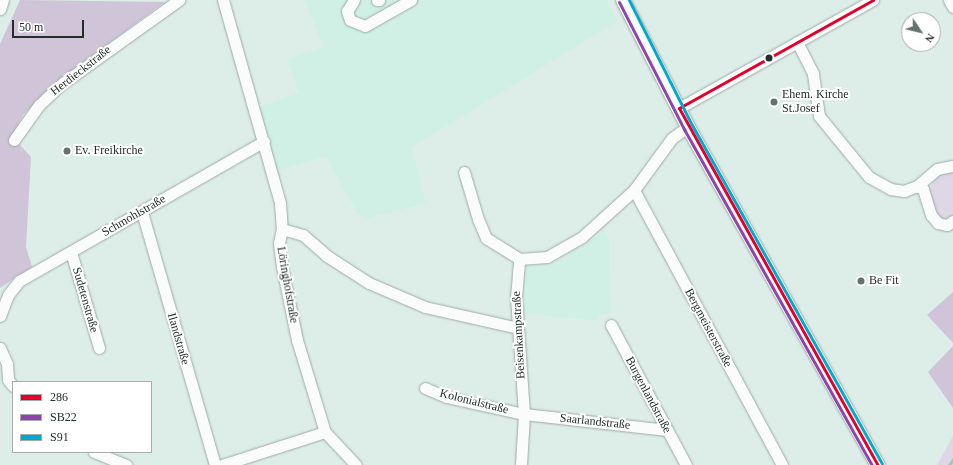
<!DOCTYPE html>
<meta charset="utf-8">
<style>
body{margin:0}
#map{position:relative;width:953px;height:465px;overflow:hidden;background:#ddeee8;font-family:Georgia,serif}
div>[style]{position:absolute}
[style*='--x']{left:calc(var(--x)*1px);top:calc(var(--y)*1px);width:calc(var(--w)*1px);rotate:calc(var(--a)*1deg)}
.built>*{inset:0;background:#d0f0e6}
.green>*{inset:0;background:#ded7e5}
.forest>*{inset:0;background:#d0c4d8}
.stream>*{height:3px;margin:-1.5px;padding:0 1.5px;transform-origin:1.5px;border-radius:1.5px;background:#9bccbd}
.roads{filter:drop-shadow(0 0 1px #9eaba7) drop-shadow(0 0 1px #9eaba7)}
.minor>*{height:11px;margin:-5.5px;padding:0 5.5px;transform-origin:5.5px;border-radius:5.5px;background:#fafcfc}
.major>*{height:14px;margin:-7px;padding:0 7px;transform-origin:7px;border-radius:7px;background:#fafcfc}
.bus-1>*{height:3px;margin:-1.5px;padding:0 1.5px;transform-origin:1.5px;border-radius:1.5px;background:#e4002b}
.bus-2>*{height:3px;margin:-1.5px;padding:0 1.5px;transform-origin:1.5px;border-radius:1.5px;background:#8e44ad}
.bus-3>*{height:3px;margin:-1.5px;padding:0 1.5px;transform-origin:1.5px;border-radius:1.5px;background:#00a9ce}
.dots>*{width:11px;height:11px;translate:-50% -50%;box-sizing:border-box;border:2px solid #fff;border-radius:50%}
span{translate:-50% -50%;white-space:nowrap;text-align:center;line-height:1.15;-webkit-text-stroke:4px #fff;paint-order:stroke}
.street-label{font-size:12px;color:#222f2b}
.poi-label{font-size:12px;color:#222f2b}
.left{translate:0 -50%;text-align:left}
.legend{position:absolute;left:12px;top:381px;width:140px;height:72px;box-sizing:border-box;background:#fff;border:1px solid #a7acaa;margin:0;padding:5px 7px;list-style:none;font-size:12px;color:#222f2b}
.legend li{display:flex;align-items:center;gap:8px;height:20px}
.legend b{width:20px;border:1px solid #a7acaa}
.north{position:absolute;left:901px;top:12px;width:40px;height:40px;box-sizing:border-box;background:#fff;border:1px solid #a7acaa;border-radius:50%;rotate:125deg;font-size:11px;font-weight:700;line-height:16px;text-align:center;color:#222f2b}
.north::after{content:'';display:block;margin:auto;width:14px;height:18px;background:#63726d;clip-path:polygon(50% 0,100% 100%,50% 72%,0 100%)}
.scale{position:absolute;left:12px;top:20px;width:72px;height:18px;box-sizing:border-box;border:2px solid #222f2b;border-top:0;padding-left:5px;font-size:12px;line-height:14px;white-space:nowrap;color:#222f2b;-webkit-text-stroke:3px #fff;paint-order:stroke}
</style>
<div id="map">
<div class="built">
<i style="clip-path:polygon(304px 0,607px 0,618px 21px,412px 147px,426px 203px,368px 218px,357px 213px,326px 156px,276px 171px,259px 107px,299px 93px,287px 59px,324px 47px)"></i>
<i style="clip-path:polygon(604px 230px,609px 239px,611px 314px,600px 314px,598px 321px,525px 314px,526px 267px,554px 263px,589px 242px)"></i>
</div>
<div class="green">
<i style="clip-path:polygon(953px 171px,953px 216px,941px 220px,937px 216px,929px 191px,938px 173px)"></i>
<i style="clip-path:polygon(953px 436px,953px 465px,937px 465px)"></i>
</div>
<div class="forest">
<i style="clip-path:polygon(20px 0,165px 2px,64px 76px,23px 115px,12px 136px,31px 157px,26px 247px,32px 267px,0 288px,0 44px)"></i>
<i style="clip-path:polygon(953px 292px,953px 343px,927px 315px)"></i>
<i style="clip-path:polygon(953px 346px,953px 408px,928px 372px)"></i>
</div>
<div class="stream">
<i style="--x:949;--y:465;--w:7;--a:-56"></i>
</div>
<div class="roads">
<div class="minor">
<i style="--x:223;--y:0;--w:211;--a:74.3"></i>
<i style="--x:280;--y:203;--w:26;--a:86"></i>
<i style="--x:282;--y:229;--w:14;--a:102"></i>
<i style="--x:279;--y:243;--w:24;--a:83"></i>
<i style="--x:282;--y:267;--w:75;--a:78.4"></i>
<i style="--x:297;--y:340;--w:96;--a:73.1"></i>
<i style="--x:325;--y:432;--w:45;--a:46.8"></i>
<i style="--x:354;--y:0;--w:13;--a:122"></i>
<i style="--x:347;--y:11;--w:9;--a:72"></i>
<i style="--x:350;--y:20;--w:16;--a:22"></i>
<i style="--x:365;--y:26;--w:53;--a:-29.5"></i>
<i style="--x:377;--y:0;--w:2;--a:0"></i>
<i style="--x:949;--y:0;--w:8;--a:60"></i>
<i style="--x:0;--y:9;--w:9;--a:-72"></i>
<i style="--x:797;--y:42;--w:36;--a:63"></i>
<i style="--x:813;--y:74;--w:42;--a:81.9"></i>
<i style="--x:819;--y:116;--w:79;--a:50.7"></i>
<i style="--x:869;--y:177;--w:25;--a:29"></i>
<i style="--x:891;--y:189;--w:13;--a:9"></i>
<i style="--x:904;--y:191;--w:14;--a:-21"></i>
<i style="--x:917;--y:186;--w:26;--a:-40"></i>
<i style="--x:937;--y:169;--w:16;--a:-11"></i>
<i style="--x:679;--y:108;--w:222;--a:-29.1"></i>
<i style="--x:14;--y:140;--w:43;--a:-54.5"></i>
<i style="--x:39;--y:105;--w:33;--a:-43"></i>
<i style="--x:63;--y:83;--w:143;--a:-35.6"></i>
<i style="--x:464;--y:172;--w:49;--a:73.4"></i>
<i style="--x:478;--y:219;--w:21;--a:67"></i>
<i style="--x:486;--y:238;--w:39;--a:32"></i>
<i style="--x:917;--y:186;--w:7;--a:27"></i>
<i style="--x:923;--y:189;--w:27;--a:73"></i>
<i style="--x:931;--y:215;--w:11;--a:49"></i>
<i style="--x:938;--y:223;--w:9;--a:13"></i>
<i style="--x:947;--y:225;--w:7;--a:-34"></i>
<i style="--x:634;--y:190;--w:312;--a:61.7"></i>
<i style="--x:142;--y:212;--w:263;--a:73.9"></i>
<i style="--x:282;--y:229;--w:22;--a:16"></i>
<i style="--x:303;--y:235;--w:32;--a:41"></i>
<i style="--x:327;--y:256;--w:50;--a:32.7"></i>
<i style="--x:369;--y:283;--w:61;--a:23.2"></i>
<i style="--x:425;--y:307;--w:95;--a:12.7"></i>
<i style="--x:71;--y:252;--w:100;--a:73.7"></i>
<i style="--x:0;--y:316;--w:22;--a:-69"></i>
<i style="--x:8;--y:295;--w:18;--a:-52"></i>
<i style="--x:19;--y:281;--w:282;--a:-29.7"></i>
<i style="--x:611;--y:325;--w:159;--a:61.8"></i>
<i style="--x:0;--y:348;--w:17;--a:66"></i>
<i style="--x:7;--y:364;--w:16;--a:86"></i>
<i style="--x:8;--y:380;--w:8;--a:50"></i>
<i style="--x:425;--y:388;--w:23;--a:23"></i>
<i style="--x:446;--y:397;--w:80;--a:12.3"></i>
<i style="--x:524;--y:414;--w:144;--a:6.4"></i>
<i style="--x:94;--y:452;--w:35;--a:22"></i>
<i style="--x:222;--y:465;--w:108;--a:-17.8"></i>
<i style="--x:521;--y:465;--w:51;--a:-86.6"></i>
<i style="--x:524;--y:414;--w:117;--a:-93.9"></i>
<i style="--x:516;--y:297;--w:38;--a:-85"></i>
<i style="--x:519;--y:259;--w:28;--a:-4"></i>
<i style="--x:547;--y:257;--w:40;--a:-29.7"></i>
<i style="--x:582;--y:237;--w:70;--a:-42.1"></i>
<i style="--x:634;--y:190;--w:64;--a:-53.8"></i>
<i style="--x:672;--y:138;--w:19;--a:-35"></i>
</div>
<div class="major">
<i style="--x:623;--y:0;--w:143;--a:62.9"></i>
<i style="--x:688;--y:127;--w:388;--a:60.7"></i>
</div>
</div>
<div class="bus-1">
<i style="--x:679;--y:108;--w:409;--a:60.9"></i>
<i style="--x:679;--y:108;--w:222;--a:-29.1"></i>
</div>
<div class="bus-2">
<i style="--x:619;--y:2;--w:143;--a:62.9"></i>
<i style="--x:684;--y:129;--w:385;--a:60.8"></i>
</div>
<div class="bus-3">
<i style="--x:629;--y:0;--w:140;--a:63.3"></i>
<i style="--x:692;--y:125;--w:388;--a:60.7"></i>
</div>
<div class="dots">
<i style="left:769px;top:58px;background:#222f2b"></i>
<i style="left:774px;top:102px;background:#63726d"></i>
<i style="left:67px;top:151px;background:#63726d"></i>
<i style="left:861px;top:281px;background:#63726d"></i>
</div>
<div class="street-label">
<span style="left:81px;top:71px;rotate:-38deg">Herdieckstraße</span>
<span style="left:134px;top:216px;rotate:-30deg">Schmohlstraße</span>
<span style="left:287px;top:285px;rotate:80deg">Löringhofstraße</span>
<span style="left:85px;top:300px;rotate:74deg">Sudetenstraße</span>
<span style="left:708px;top:328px;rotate:62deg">Bergmeisterstraße</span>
<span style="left:519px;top:335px;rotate:-93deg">Beisenkampstraße</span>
<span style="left:178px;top:339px;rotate:74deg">Ilandstraße</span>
<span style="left:648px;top:395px;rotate:62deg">Burgenlandstraße</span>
<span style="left:474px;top:402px;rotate:14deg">Kolonialstraße</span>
<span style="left:595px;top:422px;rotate:6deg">Saarlandstraße</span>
</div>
<div class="poi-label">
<span class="left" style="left:782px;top:102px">Ehem. Kirche<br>St.Josef</span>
<span class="left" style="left:75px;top:151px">Ev. Freikirche</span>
<span class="left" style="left:869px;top:281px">Be Fit</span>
</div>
<ul class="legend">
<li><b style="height:5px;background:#e4002b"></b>286</li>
<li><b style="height:5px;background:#8e44ad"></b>SB22</li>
<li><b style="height:5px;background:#00a9ce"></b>S91</li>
</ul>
<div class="north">N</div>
<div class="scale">50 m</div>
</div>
